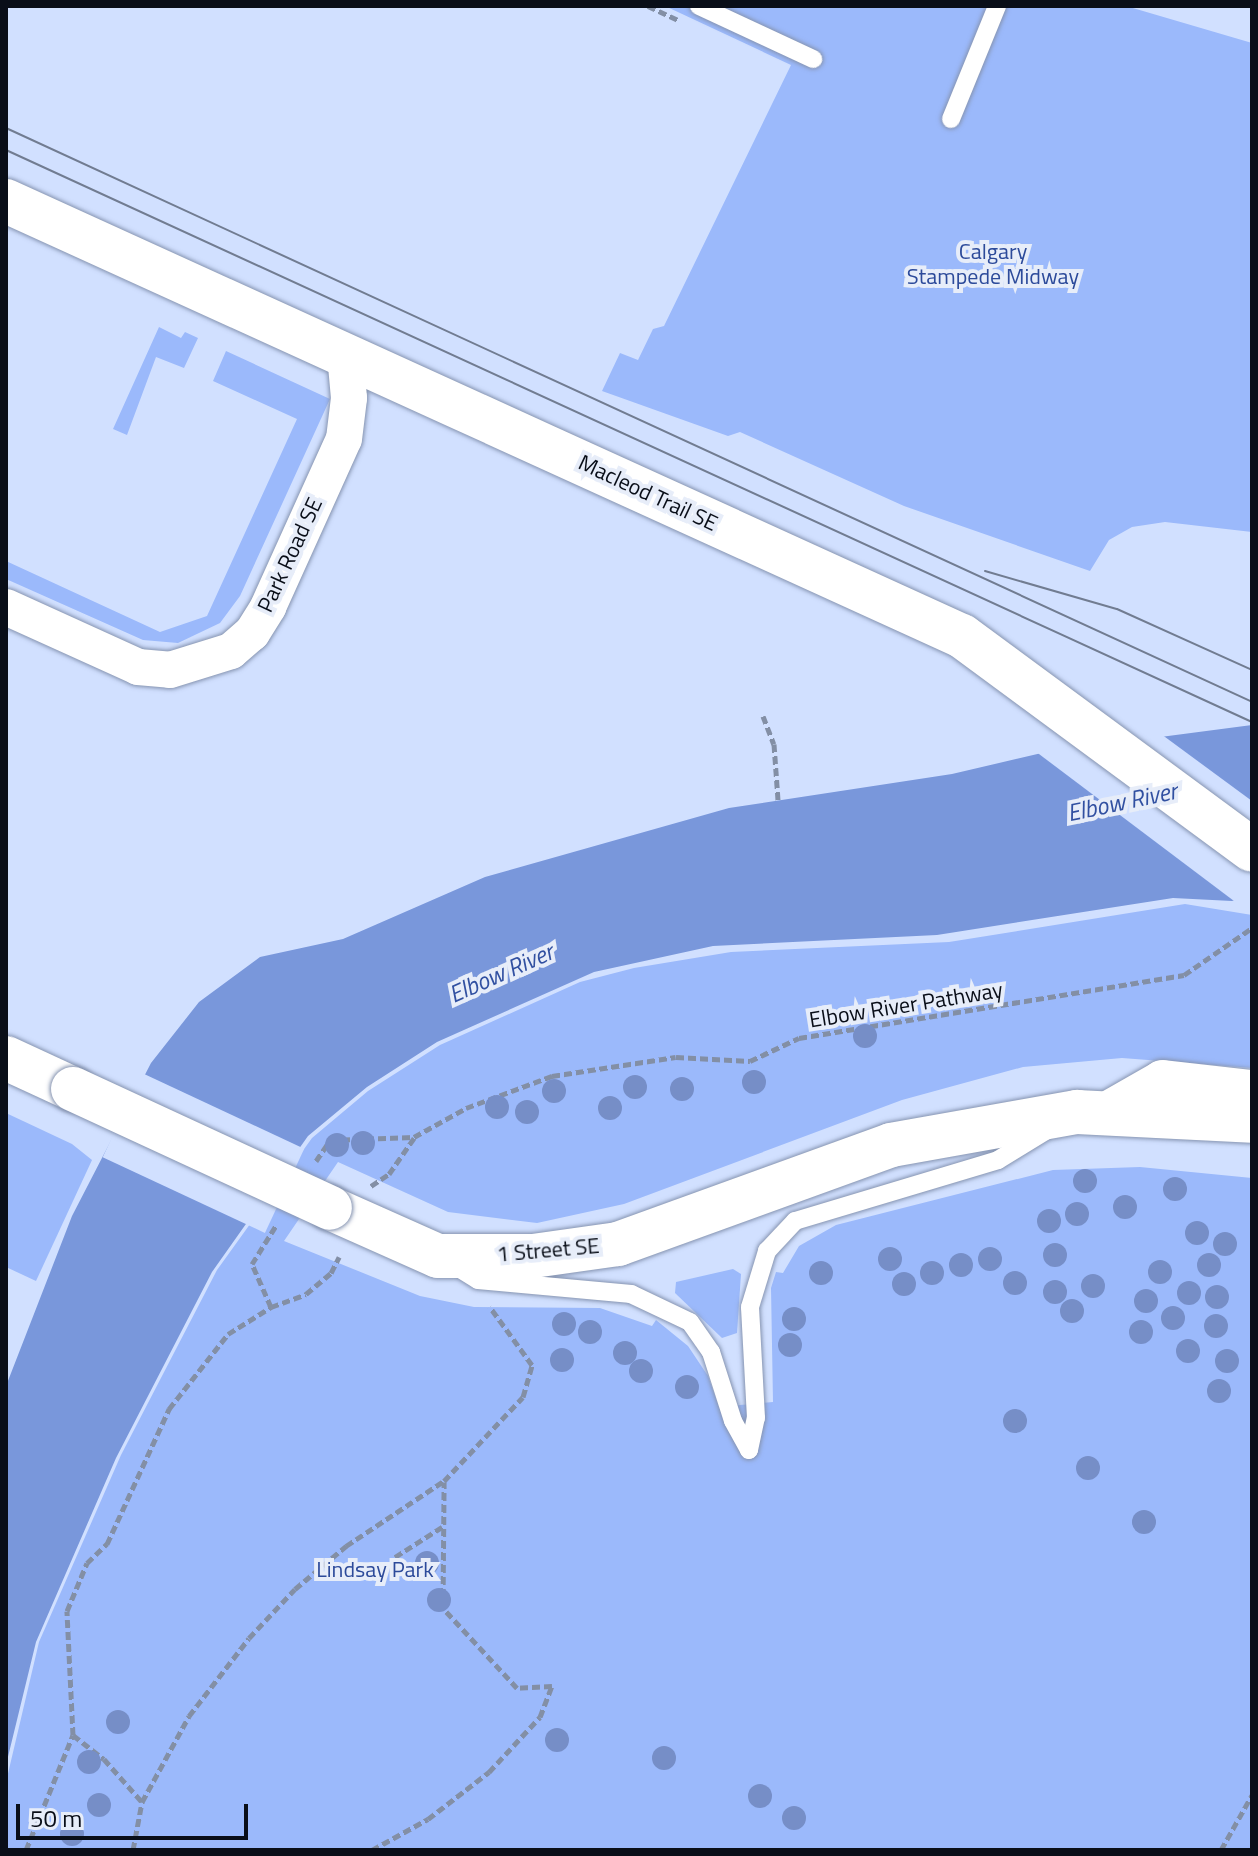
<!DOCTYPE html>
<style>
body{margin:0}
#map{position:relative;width:1258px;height:1856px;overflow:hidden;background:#d1e0ff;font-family:"Titillium Web",sans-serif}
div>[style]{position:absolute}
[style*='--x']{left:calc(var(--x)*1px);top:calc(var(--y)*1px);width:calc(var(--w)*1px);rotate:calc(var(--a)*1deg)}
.green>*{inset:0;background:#9bb9fb}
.water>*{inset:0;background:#7997db}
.pier>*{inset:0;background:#d1e0ff;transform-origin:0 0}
.path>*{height:5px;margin-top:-2.5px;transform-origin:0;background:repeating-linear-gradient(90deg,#838fa5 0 8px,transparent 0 12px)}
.roads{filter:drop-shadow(0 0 2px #8694b1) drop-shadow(0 0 2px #8694b1)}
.service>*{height:18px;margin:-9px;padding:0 9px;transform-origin:9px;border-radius:9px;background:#fff}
.minor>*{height:36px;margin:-18px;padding:0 18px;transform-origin:18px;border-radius:18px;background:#fff}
.primary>*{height:44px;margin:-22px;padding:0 22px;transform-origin:22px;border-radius:22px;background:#fff}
.tram>*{height:2px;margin:-1px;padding:0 1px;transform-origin:1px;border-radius:1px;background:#717c91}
.bridges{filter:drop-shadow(0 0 2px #8694b1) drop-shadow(0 0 2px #8694b1)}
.primary-bridge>*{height:44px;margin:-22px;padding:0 22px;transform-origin:22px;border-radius:22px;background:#fff}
.trees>*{width:24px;height:24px;margin:-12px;border-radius:50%;background:#768ec7}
span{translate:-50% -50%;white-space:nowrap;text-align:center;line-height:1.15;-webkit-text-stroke:8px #e7edf9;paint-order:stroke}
.park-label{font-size:22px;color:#2c4a9a}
.street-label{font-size:22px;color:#090e18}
.water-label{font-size:24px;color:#3150a1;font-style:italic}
.frame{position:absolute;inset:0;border:8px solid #090e18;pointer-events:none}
.scale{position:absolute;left:16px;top:1804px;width:232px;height:36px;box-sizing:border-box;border:4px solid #090e18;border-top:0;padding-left:10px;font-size:24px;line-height:28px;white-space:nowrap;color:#090e18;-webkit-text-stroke:6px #e7edf9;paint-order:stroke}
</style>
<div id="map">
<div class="green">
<i style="clip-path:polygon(665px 6px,1126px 6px,1252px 43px,1252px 532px,1165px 522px,1132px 527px,1109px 540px,1090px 571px,904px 506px,740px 432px,728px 436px,602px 391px,620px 353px,638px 360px,653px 329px,664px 326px,791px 65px)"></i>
<i style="clip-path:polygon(159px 327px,181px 338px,185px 332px,198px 338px,184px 368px,156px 357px,127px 435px,113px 429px)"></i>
<i style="clip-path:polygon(226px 351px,330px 399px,240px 596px,220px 623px,178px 643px,143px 640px,6px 579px,6px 561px,160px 632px,207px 616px,297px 419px,213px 381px)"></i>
<i style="clip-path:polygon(1185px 904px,1252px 915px,1252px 1068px,1122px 1058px,1023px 1067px,902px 1100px,624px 1204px,537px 1223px,448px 1212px,338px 1162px,284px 1241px,420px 1296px,474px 1307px,600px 1308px,652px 1326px,656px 1320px,688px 1346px,708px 1376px,719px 1407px,773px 1402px,771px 1288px,776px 1272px,783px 1273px,799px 1246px,836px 1225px,1053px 1170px,1140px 1167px,1252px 1178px,1252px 1850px,6px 1850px,6px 1782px,39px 1642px,121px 1455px,217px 1270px,312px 1138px,368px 1091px,440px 1045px,580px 982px,634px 968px,731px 952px,949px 942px)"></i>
<i style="clip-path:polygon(6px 1113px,72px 1144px,92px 1160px,36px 1281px,6px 1267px)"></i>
<i style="clip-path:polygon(733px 1269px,741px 1274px,737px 1333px,722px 1338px,675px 1293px,676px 1282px)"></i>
</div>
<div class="water">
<i style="clip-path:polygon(1252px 725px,1252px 896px,1232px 901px,1173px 898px,937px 935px,713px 946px,594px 972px,437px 1042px,367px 1087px,308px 1136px,212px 1272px,116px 1458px,36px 1642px,6px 1765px,6px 1386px,72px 1216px,151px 1063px,199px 1002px,260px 957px,343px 939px,485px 877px,729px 808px,952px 774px,1046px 752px)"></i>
</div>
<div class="pier">
<i style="clip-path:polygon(1161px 734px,1252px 801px,1252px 900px,1238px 904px,1035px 751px)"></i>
<i style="left:142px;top:1073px;width:179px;height:93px;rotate:25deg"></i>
</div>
<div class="path">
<i style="--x:648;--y:6;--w:35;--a:25"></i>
<i style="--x:763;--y:716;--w:30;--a:69"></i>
<i style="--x:774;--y:744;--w:56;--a:85.9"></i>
<i style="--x:316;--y:1161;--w:25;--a:-56"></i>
<i style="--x:330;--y:1140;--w:84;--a:-2"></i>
<i style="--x:414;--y:1137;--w:60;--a:-29.1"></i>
<i style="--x:466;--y:1108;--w:92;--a:-20.4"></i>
<i style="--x:552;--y:1076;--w:125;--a:-8.7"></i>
<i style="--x:676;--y:1057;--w:74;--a:3.1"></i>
<i style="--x:750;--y:1061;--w:54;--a:-25.1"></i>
<i style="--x:799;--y:1038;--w:390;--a:-9.3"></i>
<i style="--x:1184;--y:975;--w:83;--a:-34.7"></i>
<i style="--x:371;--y:1186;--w:22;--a:-34"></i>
<i style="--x:389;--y:1174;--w:44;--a:-55.2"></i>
<i style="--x:271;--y:1307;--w:47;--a:-113.8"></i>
<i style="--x:252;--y:1264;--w:47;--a:-58"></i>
<i style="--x:395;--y:1557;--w:56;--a:-32.6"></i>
<i style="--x:73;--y:1735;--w:39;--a:38"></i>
<i style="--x:104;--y:1759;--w:57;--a:48.5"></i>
<i style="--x:26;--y:1850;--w:124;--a:-67.8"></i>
<i style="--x:73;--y:1735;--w:124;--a:-92.8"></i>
<i style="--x:67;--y:1611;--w:52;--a:-67.4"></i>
<i style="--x:87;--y:1563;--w:28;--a:-44"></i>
<i style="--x:107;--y:1544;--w:149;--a:-65.3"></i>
<i style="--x:169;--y:1409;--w:95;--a:-51.8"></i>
<i style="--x:228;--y:1334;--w:51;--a:-32.1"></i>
<i style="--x:271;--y:1307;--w:37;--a:-20"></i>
<i style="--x:306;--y:1294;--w:33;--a:-40"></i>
<i style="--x:331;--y:1273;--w:18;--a:-63"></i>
<i style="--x:133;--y:1850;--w:49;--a:-79.4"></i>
<i style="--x:142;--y:1802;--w:98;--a:-61.3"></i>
<i style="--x:189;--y:1716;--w:98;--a:-52.4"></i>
<i style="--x:249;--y:1638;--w:67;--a:-46.8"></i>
<i style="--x:295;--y:1589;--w:67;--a:-40.1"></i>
<i style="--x:346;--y:1546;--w:118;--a:-33.6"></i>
<i style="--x:444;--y:1481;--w:115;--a:-46.8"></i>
<i style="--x:523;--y:1397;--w:33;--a:-74"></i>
<i style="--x:532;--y:1365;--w:72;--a:-125.9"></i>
<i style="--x:372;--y:1850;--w:64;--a:-29"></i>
<i style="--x:428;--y:1819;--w:77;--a:-37.6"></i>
<i style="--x:489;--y:1772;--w:75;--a:-47.2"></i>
<i style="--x:540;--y:1717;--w:33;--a:-69"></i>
<i style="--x:552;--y:1686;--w:35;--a:177"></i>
<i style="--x:517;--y:1688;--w:109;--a:-132.8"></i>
<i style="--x:443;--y:1608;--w:126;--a:-89.5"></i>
<i style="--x:1221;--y:1850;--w:63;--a:-60.6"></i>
</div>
<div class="roads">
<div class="service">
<i style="--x:699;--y:6;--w:126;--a:24.9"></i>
<i style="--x:951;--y:119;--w:122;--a:-67.8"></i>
<i style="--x:454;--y:1265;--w:28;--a:32"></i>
<i style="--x:478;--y:1280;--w:154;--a:5.2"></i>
<i style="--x:631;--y:1294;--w:65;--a:25.4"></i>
<i style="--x:690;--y:1322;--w:37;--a:55"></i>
<i style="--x:711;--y:1352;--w:72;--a:72.3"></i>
<i style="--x:733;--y:1421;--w:33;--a:61"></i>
<i style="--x:749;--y:1450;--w:33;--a:-78"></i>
<i style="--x:756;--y:1418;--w:111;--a:-93.1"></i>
<i style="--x:750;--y:1307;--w:59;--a:-73.1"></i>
<i style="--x:767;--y:1251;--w:41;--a:-47"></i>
<i style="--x:795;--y:1221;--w:212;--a:-16.7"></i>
<i style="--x:998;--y:1160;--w:57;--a:-31.5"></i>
</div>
<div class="minor">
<i style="--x:6;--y:607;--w:145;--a:24.4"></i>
<i style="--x:138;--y:667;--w:32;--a:5"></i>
<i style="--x:170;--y:670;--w:64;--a:-17.3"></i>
<i style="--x:231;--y:651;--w:28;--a:-41"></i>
<i style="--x:252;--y:633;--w:31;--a:-58"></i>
<i style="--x:268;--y:607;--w:184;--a:-65.7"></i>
<i style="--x:344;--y:439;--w:41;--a:-83"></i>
<i style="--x:349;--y:398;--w:44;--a:-95.2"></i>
</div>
<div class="primary">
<i style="--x:6;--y:201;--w:1050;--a:24.47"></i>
<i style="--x:962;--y:636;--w:360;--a:36.4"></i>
<i style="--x:6;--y:1058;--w:74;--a:24.8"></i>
<i style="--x:1114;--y:1110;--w:56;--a:-29.7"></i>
<i style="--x:1163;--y:1082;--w:89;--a:6.5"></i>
<i style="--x:330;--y:1208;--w:118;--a:24"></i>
<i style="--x:438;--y:1256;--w:95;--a:0"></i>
<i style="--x:533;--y:1256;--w:86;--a:-8"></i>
<i style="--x:618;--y:1244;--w:290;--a:-19.9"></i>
<i style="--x:891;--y:1145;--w:189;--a:-10.1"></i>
<i style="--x:1077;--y:1112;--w:175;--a:2.9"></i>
</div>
</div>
<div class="tram">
<i style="--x:6;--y:128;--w:1372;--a:24.73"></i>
<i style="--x:6;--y:150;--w:1371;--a:24.66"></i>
<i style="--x:985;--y:571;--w:137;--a:16.1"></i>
<i style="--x:1117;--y:609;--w:148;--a:24.3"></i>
</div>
<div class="bridges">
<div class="primary-bridge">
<i style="--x:73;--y:1089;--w:283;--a:24.8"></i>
</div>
</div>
<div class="trees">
<i style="left:865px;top:1036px"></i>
<i style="left:754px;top:1082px"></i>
<i style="left:635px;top:1087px"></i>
<i style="left:682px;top:1089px"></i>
<i style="left:554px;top:1091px"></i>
<i style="left:497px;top:1107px"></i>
<i style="left:610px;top:1108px"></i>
<i style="left:527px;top:1112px"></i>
<i style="left:363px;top:1143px"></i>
<i style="left:337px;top:1145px"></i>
<i style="left:1085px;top:1181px"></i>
<i style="left:1175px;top:1189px"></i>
<i style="left:1125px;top:1207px"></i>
<i style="left:1077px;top:1214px"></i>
<i style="left:1049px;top:1221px"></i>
<i style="left:1197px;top:1233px"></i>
<i style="left:1225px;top:1244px"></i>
<i style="left:1055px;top:1255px"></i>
<i style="left:890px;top:1259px"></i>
<i style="left:990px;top:1259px"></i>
<i style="left:961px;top:1265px"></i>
<i style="left:1209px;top:1265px"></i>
<i style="left:1160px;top:1272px"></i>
<i style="left:821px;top:1273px"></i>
<i style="left:932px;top:1273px"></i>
<i style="left:1015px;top:1283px"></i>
<i style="left:904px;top:1284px"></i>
<i style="left:1093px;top:1286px"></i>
<i style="left:1055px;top:1292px"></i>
<i style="left:1189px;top:1293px"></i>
<i style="left:1217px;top:1297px"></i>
<i style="left:1146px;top:1301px"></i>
<i style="left:1072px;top:1311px"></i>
<i style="left:1173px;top:1318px"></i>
<i style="left:794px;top:1319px"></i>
<i style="left:564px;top:1324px"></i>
<i style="left:1216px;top:1326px"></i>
<i style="left:590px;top:1332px"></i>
<i style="left:1141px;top:1332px"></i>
<i style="left:790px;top:1345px"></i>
<i style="left:1188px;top:1351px"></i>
<i style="left:625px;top:1353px"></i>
<i style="left:562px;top:1360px"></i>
<i style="left:1227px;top:1361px"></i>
<i style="left:641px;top:1371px"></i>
<i style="left:687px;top:1387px"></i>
<i style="left:1219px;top:1391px"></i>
<i style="left:1015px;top:1421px"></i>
<i style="left:1088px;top:1468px"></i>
<i style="left:1144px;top:1522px"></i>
<i style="left:427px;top:1563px"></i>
<i style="left:439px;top:1600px"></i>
<i style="left:118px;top:1722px"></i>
<i style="left:557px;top:1740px"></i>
<i style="left:664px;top:1758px"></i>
<i style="left:89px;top:1762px"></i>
<i style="left:760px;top:1796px"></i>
<i style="left:99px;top:1805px"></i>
<i style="left:794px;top:1818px"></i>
<i style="left:72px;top:1834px"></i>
</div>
<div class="park-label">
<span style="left:993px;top:264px">Calgary<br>Stampede Midway</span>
<span style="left:375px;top:1570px">Lindsay Park</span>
</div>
<div class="street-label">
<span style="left:648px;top:493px;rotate:25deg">Macleod Trail SE</span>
<span style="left:290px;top:555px;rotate:-65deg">Park Road SE</span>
<span style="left:906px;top:1005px;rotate:-9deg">Elbow River Pathway</span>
<span style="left:548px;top:1250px;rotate:-5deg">1 Street SE</span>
</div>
<div class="water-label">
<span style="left:1122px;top:802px;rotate:-12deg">Elbow River</span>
<span style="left:501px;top:973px;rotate:-24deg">Elbow River</span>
</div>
<div class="frame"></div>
<div class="scale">50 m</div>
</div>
